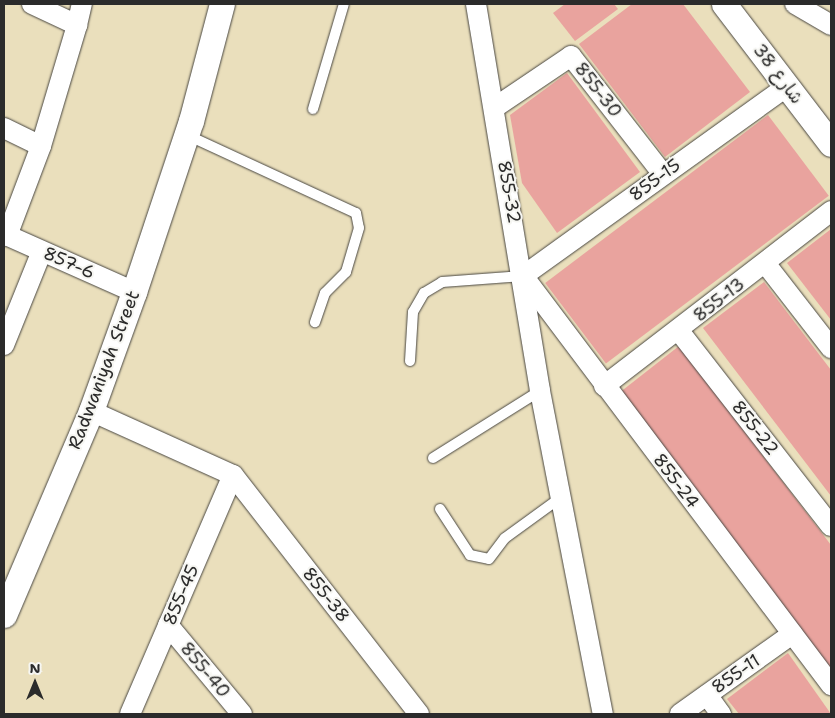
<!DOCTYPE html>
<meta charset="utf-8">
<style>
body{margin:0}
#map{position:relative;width:835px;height:718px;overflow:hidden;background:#eadfbc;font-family:"Shantell Sans","Playpen Sans Arabic",sans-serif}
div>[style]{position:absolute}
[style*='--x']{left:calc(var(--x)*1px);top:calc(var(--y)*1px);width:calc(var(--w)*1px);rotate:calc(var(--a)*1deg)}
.building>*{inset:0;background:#e9a39e;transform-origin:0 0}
.roads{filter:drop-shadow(0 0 1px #484641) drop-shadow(0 0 1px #484641)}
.service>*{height:10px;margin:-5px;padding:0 5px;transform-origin:5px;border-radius:5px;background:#fff}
.minor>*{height:20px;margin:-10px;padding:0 10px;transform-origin:10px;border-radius:10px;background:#fff}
.tertiary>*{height:25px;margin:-12.5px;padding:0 12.5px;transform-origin:12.5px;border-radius:12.5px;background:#fff}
span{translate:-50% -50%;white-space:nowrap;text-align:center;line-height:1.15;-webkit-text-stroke:4px #f6f6f2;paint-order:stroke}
.street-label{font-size:18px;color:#2b2b2b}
.frame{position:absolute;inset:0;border:5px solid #2b2b2b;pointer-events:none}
.north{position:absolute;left:10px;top:658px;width:50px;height:50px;-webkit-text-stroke:4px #f6f6f2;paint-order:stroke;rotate:0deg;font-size:14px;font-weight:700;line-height:20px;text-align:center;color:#2b2b2b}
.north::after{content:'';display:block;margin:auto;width:18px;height:22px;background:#2b2b2b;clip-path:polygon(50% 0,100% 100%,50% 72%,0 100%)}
</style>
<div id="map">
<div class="building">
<i style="clip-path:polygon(565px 4px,614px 4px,618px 9px,575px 41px,553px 13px)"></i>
<i style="clip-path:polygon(632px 4px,683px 4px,750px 92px,665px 157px,579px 44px)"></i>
<i style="clip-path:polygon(567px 73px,640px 172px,557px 233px,522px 183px,510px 115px)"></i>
<i style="left:768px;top:115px;width:101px;height:279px;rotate:53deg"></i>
<i style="clip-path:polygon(831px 229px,831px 320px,787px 263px)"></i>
<i style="clip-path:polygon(764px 282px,831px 370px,831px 496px,703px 328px)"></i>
<i style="clip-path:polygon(679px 346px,831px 545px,831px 670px,619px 393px)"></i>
<i style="clip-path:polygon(788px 653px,831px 714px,739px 714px,727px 699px)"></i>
</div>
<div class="roads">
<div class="service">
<i style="--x:313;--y:109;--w:109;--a:-73.6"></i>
<i style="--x:187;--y:135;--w:186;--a:24.8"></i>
<i style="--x:356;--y:213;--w:15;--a:79"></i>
<i style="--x:359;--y:228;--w:46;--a:106.5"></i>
<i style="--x:346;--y:272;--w:30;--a:135"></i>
<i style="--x:325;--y:293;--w:31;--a:109"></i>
<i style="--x:410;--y:361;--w:49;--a:-86.5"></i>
<i style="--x:413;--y:312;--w:22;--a:-60"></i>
<i style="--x:424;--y:293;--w:21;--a:-31"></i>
<i style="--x:442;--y:282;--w:81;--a:-4.2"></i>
<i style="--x:433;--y:458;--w:126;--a:-32.1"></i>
<i style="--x:440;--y:509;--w:55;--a:56.9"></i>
<i style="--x:470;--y:555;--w:19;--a:12"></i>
<i style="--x:489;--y:559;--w:26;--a:-53"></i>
<i style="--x:505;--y:538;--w:68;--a:-36"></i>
</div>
<div class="minor">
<i style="--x:32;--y:4;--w:50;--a:25"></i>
<i style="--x:77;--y:25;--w:22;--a:-77"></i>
<i style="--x:476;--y:4;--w:392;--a:80.6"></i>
<i style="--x:540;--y:391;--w:329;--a:79"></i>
<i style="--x:795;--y:4;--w:42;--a:30.3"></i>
<i style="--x:494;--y:108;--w:93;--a:-34"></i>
<i style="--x:571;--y:56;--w:150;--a:52.1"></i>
<i style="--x:4;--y:128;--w:41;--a:25.9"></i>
<i style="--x:41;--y:146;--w:96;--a:110.7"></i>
<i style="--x:41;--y:146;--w:126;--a:-73.4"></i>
<i style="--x:4;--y:234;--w:142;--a:24"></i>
<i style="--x:765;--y:263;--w:108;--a:52.2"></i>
<i style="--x:523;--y:276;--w:325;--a:-35.7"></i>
<i style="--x:524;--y:277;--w:511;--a:53.04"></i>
<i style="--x:679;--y:331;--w:247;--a:52.1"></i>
<i style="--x:4;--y:345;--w:101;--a:-68"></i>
<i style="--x:604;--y:386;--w:287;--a:-37.6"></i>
<i style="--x:91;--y:411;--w:156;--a:24.3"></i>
<i style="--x:233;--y:475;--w:303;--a:52.1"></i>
<i style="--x:168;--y:625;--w:116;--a:50.3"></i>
<i style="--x:707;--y:695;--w:24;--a:54"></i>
<i style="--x:130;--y:714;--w:260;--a:-66.7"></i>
<i style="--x:680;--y:714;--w:138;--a:-35.5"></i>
</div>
<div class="tertiary">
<i style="--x:724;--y:4;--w:176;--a:52.6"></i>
<i style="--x:4;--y:615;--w:222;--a:-66.9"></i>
<i style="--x:91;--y:411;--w:127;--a:-70.1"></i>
<i style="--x:134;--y:292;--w:180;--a:-71.6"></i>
<i style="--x:191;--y:121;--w:121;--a:-75.2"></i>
</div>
</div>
<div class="street-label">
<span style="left:778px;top:74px;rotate:53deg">شارع 38</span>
<span style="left:598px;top:90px;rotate:52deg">855-30</span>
<span style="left:655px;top:180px;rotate:-36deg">855-15</span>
<span style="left:509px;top:192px;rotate:80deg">855-32</span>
<span style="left:69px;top:263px;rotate:24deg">857-6</span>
<span style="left:719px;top:300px;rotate:-38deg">855-13</span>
<span style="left:104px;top:370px;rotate:-69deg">Radwaniyah Street</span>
<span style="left:755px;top:428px;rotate:52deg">855-22</span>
<span style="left:676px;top:481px;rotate:53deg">855-24</span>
<span style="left:181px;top:595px;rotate:-67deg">855-45</span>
<span style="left:326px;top:595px;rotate:52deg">855-38</span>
<span style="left:205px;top:670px;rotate:50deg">855-40</span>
<span style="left:736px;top:674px;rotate:-35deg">855-11</span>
</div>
<div class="frame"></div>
<div class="north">N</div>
</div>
